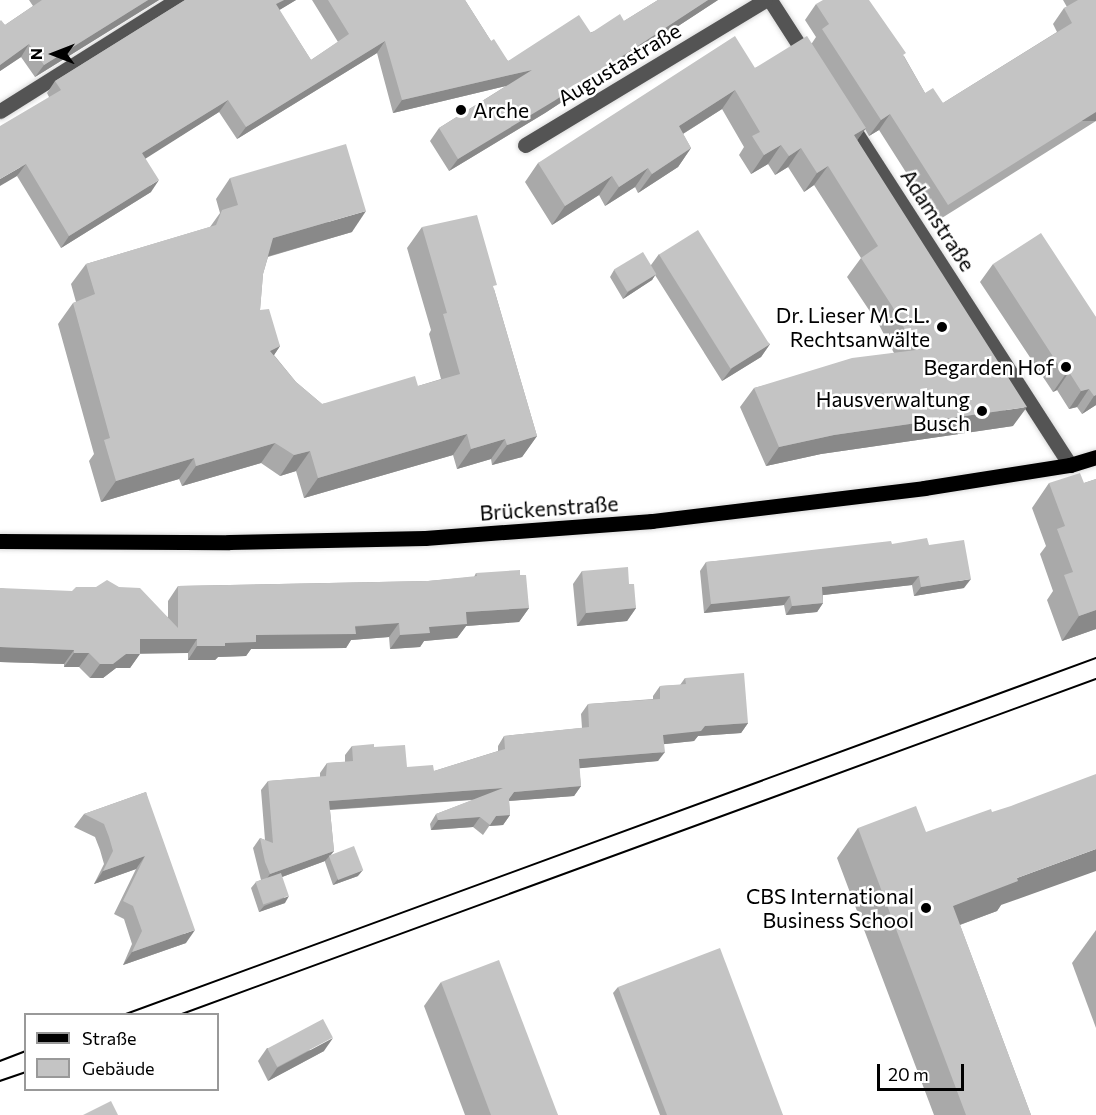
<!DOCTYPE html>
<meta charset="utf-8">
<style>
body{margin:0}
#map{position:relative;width:1096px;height:1115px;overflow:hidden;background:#fff;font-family:Commissioner,sans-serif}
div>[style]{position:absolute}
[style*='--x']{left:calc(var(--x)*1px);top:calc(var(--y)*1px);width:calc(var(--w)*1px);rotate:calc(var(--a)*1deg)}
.roads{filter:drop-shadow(0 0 2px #dbdbdb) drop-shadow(0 0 2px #dbdbdb)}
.minor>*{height:15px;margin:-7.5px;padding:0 7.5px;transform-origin:7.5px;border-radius:7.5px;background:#545454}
.major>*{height:15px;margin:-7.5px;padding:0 7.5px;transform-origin:7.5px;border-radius:7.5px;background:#000}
.tram>*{height:1.5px;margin:-0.75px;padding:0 0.75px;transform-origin:0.75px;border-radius:0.75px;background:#000}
.wall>*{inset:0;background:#a9a9a9}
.shaded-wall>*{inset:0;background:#898989;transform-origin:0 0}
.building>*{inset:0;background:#c4c4c4;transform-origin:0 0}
.dots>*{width:16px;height:16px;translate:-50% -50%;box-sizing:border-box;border:3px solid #fff;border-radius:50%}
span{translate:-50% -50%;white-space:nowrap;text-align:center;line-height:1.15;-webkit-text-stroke:5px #fff;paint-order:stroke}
.street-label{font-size:21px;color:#000}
.poi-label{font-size:21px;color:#000}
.left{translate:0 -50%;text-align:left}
.right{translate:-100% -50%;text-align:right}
.legend{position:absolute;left:24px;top:1013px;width:195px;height:78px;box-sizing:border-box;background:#fff;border:2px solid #999;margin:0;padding:8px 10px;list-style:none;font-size:18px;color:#000}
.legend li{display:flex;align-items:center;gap:12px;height:30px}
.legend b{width:30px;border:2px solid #999}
.north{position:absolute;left:24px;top:24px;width:60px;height:60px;-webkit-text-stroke:4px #fff;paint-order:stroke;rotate:270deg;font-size:16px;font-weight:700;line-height:24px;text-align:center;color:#000}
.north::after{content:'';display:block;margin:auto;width:21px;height:27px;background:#000;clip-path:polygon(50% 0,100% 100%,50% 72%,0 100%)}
.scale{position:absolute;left:877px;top:1064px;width:87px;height:27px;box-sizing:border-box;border:3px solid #000;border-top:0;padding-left:8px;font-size:18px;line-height:21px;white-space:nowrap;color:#000;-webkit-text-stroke:4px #fff;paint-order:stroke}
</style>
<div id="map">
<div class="roads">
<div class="minor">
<i style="--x:770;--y:0;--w:70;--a:57.2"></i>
<i style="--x:0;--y:111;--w:209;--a:-32.1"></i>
<i style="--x:849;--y:122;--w:408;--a:57.2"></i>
<i style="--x:525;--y:145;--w:280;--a:-31.1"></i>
</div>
<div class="major">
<i style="--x:0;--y:541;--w:229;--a:0.3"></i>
<i style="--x:229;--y:542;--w:196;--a:-1.2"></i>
<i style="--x:425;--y:538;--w:228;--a:-4.3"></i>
<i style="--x:652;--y:521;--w:274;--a:-6.9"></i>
<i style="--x:924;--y:488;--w:148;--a:-9"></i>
<i style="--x:1070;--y:465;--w:27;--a:-17"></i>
</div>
</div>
<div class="tram">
<i style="--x:126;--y:1014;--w:1033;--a:-20.15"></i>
<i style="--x:182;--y:1014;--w:973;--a:-20.13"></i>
<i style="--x:0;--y:1061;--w:28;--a:-21"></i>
<i style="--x:0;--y:1081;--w:28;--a:-19"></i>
</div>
<div class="wall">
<i style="clip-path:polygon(29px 0,159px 0,35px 77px,21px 57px,0 71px,0 21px,5px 25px,33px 6px)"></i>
<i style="clip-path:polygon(185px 0,296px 0,279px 10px,311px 60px,338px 42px,312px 0,465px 0,491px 41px,508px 61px,624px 21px,658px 0,718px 0,545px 113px,449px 171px,430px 141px,439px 128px,506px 86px,393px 113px,377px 53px,237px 139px,219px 112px,145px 158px,151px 192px,61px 248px,17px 176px,49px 97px,47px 93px,55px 81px)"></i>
<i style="clip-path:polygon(1063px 0,1096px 0,1096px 121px,937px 221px,879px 130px,869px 136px,865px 129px,857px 140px,1013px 426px,821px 454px,766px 466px,740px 407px,754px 388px,894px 353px,879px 325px,847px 277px,861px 258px,814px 185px,804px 192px,788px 167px,775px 175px,768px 164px,751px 174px,739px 155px,744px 147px,722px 109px,683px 134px,691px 148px,678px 167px,638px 193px,635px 187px,605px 206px,599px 195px,552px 225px,525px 182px,538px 163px,812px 43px,816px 37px,805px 20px,816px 4px,904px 56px,925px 93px,943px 103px,1057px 32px,1053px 24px,1064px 8px,1067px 7px)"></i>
<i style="clip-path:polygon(230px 178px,352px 232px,268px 257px,263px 274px,260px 310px,280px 346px,274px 355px,296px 382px,322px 404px,418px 386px,441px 379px,429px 334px,431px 330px,407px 248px,422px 227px,494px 289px,537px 436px,522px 457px,492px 465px,491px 459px,457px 469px,453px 455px,304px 498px,296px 471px,280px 476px,261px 463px,182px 486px,179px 479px,101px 502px,89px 461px,94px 454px,58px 324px,73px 303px,76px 302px,71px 284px,86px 264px,210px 227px,220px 213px,216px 199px)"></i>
<i style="clip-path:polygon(659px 254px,770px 344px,761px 357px,722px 381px,655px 275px,652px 280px,623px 299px,610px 277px,614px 270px,651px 265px)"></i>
<i style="clip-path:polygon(993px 264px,1096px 317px,1096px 405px,1082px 414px,1077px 407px,1069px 409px,1057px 390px,1053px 392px,980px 282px)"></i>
<i style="clip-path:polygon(1096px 479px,1096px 629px,1062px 641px,1047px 600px,1053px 591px,1040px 554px,1046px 546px,1032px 508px,1049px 483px,1084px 483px)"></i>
<i style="clip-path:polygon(892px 544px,929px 545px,964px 588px,914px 596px,912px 585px,823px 595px,823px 603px,817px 612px,786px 615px,784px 605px,704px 613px,700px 571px,706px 562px)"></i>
<i style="clip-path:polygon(582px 571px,629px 584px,636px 608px,627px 621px,577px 626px,573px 584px)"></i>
<i style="clip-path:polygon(476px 573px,520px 575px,529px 608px,519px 622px,466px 626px,457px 638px,424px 641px,420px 647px,390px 649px,389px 637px,351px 640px,346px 648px,251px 649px,246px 656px,218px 657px,215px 660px,188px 660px,188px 653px,140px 653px,130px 668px,116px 668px,103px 678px,90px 678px,79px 667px,64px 667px,64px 664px,0 662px,0 588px,168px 617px,168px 601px,178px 586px,428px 581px,474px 577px)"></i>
<i style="clip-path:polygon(685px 678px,748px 723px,741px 733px,698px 736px,694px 741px,664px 744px,658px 761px,579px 768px,581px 786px,574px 796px,509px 801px,510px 815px,503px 825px,489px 826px,483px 835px,473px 827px,431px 830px,430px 824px,436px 814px,473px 800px,330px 810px,334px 851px,331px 855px,358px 876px,333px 885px,325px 862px,325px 861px,282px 877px,285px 903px,259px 912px,251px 888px,256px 882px,261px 880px,253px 848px,260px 838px,265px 840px,261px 790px,268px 781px,320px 777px,320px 773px,327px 763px,345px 762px,345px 755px,352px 746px,374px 747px,407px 767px,434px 771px,498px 751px,498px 746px,504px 736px,582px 728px,581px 714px,588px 704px,653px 699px,653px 696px,660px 686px,680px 685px)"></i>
<i style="clip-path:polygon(146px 792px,186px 943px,123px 965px,132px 944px,124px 919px,114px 914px,136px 869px,94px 884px,104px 864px,100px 850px,95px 837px,74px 827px,84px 814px)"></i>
<i style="clip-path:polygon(858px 828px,926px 832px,1001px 905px,997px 911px,960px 925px,1031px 1115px,934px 1115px,837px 858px)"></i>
<i style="clip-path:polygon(1096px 930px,1096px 1028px,1072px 963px)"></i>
<i style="clip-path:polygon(441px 982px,558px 1115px,465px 1115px,424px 1006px)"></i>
<i style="clip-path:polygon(618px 987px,783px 1115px,660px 1115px,613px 993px)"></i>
<i style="clip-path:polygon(267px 1048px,324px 1051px,268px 1081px,258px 1061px)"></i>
</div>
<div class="shaded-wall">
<i style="clip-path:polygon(148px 0,159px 0,35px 77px,44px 65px)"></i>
<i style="clip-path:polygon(284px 0,296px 0,268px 17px,276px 4px)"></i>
<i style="clip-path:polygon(708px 0,718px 0,545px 113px,449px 171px,458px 159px)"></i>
<i style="clip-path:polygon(385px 41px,377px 53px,237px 139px,246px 127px)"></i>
<i style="clip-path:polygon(29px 44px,21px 57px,0 71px,0 65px)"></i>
<i style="clip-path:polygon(532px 70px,523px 82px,393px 113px,402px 100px)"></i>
<i style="clip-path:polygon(735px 90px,722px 109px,665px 145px,679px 126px)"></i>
<i style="clip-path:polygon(228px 100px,219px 112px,134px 166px,142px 153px)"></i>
<i style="left:1096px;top:112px;width:9px;height:175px;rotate:90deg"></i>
<i style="clip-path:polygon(890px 114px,879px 130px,869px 136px,881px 120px)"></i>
<i style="clip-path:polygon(866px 128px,853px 146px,854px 135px)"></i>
<i style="clip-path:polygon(781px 145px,768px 164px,751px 174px,764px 155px)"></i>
<i style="clip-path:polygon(691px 148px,678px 167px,638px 193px,652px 174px)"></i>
<i style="clip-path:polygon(801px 148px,788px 167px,775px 175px,789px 156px)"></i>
<i style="clip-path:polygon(26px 164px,17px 176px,0 186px,0 179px)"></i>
<i style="clip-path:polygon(828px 166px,814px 185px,804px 192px,817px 173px)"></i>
<i style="clip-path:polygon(648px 168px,635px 187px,605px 206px,619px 187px)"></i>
<i style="clip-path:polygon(612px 176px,599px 195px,552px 225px,565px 206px)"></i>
<i style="clip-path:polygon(159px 180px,151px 192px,61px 248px,69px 236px)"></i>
<i style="clip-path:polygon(366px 211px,352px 232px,259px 259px,273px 238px)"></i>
<i style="clip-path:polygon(656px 274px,652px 280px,623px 299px,628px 292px)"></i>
<i style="clip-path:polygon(770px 344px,761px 357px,722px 381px,732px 368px)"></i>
<i style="clip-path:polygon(280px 346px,266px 367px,270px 351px)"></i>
<i style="clip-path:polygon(1069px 372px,1057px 390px,1053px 392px,1065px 375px)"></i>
<i style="clip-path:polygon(1089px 389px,1077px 407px,1069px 409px,1081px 391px)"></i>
<i style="clip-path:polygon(1096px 395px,1096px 405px,1082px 414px,1094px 396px)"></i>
<i style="clip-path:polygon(1027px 407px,1013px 426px,821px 454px,766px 466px,779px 447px,834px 435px)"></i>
<i style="clip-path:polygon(467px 434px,453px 455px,304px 498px,318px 478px)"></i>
<i style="clip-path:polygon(537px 436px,522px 457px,492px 465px,507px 445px)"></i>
<i style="clip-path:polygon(505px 439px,491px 459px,457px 469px,471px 449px)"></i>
<i style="clip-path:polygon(275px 443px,261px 463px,182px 486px,196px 466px)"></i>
<i style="clip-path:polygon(310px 451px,296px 471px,280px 476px,294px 455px)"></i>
<i style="clip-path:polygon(194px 458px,179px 479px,101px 502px,116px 481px)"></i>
<i style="clip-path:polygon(919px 576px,912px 585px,815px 596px,822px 587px)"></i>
<i style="clip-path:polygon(971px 579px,964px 588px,914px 596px,921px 587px)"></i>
<i style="clip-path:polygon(790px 596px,784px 605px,704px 613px,711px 604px)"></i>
<i style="clip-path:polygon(823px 603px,817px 612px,786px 615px,792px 606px)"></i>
<i style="clip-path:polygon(529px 608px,519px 622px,466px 626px,457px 638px,424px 641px,420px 647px,390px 649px,400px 635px,429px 627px,466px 612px)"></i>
<i style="clip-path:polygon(636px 608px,627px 621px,577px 626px,586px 613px)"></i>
<i style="clip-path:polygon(1096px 610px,1096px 629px,1062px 641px,1079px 616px)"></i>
<i style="clip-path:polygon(399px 623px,389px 637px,351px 640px,346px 648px,251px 649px,246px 656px,218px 657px,215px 660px,188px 660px,197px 646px,225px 643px,256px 635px)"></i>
<i style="clip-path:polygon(140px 639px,197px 639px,188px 653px,130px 654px)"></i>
<i style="clip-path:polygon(0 647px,74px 650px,64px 664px,0 662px)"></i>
<i style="clip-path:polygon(74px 653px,89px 653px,79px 667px,64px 667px)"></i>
<i style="clip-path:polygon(126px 654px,140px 654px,130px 668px,116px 668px,103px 678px,90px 678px,100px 664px)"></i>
<i style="clip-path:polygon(748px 723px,741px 733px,698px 736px,694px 741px,656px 745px,663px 735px,705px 726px)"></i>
<i style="clip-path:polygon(665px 752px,658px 761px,572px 769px,579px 759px)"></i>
<i style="clip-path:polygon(581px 786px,574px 796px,507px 801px,514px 792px)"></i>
<i style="clip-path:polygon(503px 788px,496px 798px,322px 810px,329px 801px)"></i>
<i style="clip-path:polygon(510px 815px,503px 825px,489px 826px,483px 835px,496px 816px)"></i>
<i style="clip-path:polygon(480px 817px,473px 827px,431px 830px,438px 820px)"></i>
<i style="clip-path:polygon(1096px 849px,1096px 871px,1001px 905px,997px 911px,932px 935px,953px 906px,1017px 878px)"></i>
<i style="clip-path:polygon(334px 851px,325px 861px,263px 884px,270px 874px)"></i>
<i style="clip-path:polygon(145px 856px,136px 869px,94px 884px,103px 871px)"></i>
<i style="clip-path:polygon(363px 870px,358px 876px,333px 885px,338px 879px)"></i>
<i style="clip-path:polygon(289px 896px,285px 903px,259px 912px,264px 906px)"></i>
<i style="clip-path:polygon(195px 930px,186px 943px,123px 965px,132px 952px)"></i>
<i style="clip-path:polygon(333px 1038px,324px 1051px,268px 1081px,277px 1068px)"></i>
</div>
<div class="building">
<i style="clip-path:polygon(42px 0,148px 0,44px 65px,29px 44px,0 65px,0 21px,1px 20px,5px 25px)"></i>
<i style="clip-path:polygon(185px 0,284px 0,276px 4px,311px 60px,349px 34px,328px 0,465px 0,491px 41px,494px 39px,508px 61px,579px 15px,591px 33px,620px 14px,624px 21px,658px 0,708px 0,554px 101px,458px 159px,439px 128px,532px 70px,402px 100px,385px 41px,246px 127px,228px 100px,142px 153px,159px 180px,69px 236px,26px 164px,0 179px,0 126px,61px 90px,55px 81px)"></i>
<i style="clip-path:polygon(823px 0,869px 0,906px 53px,903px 55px,925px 93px,933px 88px,943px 103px,1072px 23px,1064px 8px,1078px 0,1096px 0,1096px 112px,948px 205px,890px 114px,881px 120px,822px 29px,829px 24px,816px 4px)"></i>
<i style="clip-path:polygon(735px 36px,755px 68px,807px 36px,866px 128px,854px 135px,1027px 407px,834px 435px,779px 447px,754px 388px,852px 358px,916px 350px,892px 306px,861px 258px,878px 246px,828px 166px,817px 173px,801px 148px,789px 156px,781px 145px,764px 155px,752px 136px,760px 132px,735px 90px,679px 126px,691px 148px,652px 174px,648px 168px,619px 187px,612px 176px,565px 206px,538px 163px)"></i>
<i style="clip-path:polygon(346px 144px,366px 211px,273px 238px,263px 274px,260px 310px,269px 309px,280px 346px,270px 351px,296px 382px,322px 404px,415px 376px,418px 386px,460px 374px,443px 314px,447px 313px,422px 227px,477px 215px,497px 285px,493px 286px,537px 436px,507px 445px,505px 439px,471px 449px,467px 434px,318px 478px,310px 451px,294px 455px,275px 443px,196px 466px,194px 458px,116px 481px,104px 440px,110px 438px,73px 303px,95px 294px,86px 264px,216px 225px,222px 210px,238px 205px,230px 178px)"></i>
<i style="left:698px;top:230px;width:135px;height:46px;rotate:58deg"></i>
<i style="clip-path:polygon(1041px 233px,1096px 317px,1096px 395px,1094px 396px,1089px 389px,1081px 391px,1069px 372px,1065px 375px,993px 264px)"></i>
<i style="left:643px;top:252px;width:26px;height:34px;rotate:59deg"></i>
<i style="clip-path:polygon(1080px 473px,1084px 483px,1096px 479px,1096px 610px,1079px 616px,1064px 575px,1073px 572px,1057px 529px,1065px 526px,1049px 483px)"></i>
<i style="clip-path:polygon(927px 538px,929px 545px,964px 540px,971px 579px,921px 587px,919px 576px,822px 587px,823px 603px,792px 606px,790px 596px,711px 604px,706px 562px,891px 541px,892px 544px)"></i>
<i style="clip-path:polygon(628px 567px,629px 584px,634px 584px,636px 608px,586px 613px,582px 571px)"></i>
<i style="clip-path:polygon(520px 570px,520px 575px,526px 575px,529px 608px,466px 612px,467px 624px,429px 627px,430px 633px,400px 635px,399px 623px,355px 626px,356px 634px,256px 635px,256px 642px,225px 643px,225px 646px,197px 646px,197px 639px,140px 639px,140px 654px,126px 654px,113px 664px,100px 664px,89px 653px,74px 653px,74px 650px,0 647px,0 588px,72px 591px,76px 587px,96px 587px,107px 580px,119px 587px,140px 588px,178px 628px,178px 586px,428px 581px,477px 576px,476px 573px)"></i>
<i style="clip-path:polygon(744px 673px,748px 723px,705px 726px,701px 731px,663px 735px,665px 752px,579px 759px,581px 786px,514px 792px,509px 799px,510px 815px,496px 816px,490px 825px,480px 817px,438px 820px,436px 814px,503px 788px,329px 801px,334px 851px,270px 874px,265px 862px,260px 838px,273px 843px,268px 781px,326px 776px,327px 763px,353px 761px,352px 746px,374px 744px,374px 747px,405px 745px,407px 767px,433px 765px,434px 771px,505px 749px,504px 736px,589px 727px,588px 704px,660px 699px,660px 686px,686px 684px,685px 678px)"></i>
<i style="clip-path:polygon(1096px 774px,1096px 849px,1017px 878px,1018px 881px,953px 906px,1031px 1115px,966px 1115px,858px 828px,916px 806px,926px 832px,991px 809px,992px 812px,1011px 806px)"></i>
<i style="clip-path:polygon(146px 792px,195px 930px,132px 952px,142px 931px,133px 906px,123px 901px,145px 856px,103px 871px,113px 851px,109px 837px,104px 824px,84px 814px)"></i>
<i style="left:354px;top:846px;width:26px;height:27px;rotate:69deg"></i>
<i style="left:281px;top:873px;width:24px;height:27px;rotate:71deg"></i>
<i style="clip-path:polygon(720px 948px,783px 1115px,667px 1115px,618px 987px)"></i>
<i style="clip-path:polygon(499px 960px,558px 1115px,491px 1115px,441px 982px)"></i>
<i style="left:323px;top:1019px;width:21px;height:63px;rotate:62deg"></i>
<i style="clip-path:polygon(111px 1101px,118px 1115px,83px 1115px)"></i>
</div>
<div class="dots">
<i style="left:461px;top:110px;background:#000"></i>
<i style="left:942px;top:327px;background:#000"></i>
<i style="left:1066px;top:367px;background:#000"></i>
<i style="left:982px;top:411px;background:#000"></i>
<i style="left:926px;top:908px;background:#000"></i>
</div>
<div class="street-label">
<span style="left:619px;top:64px;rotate:-31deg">Augustastraße</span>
<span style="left:938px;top:220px;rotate:57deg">Adamstraße</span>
<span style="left:549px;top:508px;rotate:-4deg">Brückenstraße</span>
</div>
<div class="poi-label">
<span class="left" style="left:473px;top:110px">Arche</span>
<span class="right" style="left:930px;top:327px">Dr. Lieser M.C.L.<br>Rechtsanwälte</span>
<span class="right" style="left:1054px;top:367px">Begarden Hof</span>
<span class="right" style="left:970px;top:411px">Hausverwaltung<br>Busch</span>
<span class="right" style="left:914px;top:908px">CBS International<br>Business School</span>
</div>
<ul class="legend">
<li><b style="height:8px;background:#000"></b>Straße</li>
<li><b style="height:16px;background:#c4c4c4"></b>Gebäude</li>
</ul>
<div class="north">N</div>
<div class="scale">20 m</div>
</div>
